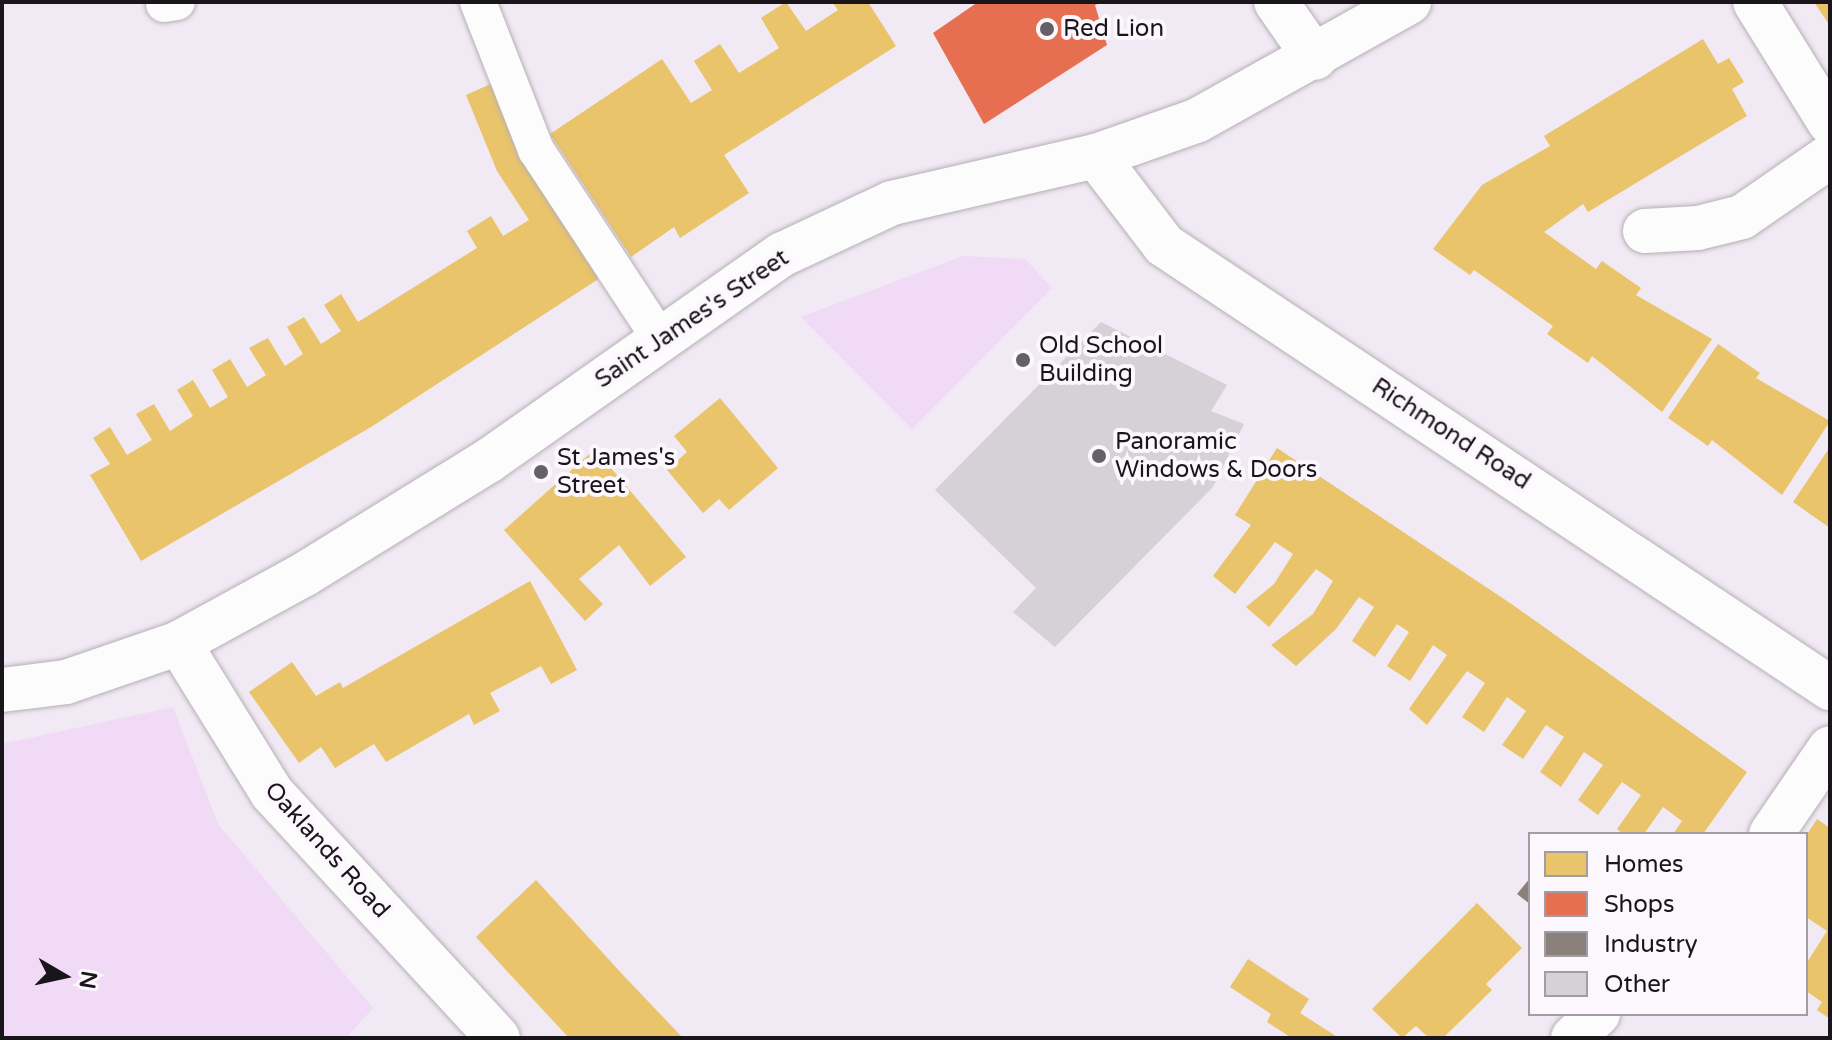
<!DOCTYPE html>
<style>
body{margin:0}
#map{position:relative;width:1832px;height:1040px;overflow:hidden;background:#f1e9f3;font-family:"Varela Round",sans-serif}
div>[style]{position:absolute}
[style*='--x']{left:calc(var(--x)*1px);top:calc(var(--y)*1px);width:calc(var(--w)*1px);rotate:calc(var(--a)*1deg)}
.green>*{inset:0;background:#f0daf5}
.homes>*{inset:0;background:#e9c46a}
.shops>*{inset:0;background:#e76f51}
.industry>*{inset:0;background:#8a817c}
.building>*{inset:0;background:#d6d0d7}
.roads{filter:drop-shadow(0 0 2px #b6afb7) drop-shadow(0 0 2px #b6afb7)}
.service>*{height:36px;margin:-18px;padding:0 18px;transform-origin:18px;border-radius:18px;background:#fdfcfd}
.minor>*{height:44px;margin:-22px;padding:0 22px;transform-origin:22px;border-radius:22px;background:#fdfcfd}
.tertiary>*{height:44px;margin:-22px;padding:0 22px;transform-origin:22px;border-radius:22px;background:#fdfcfd}
.dots>*{width:22px;height:22px;translate:-50% -50%;box-sizing:border-box;border:4px solid #fcf6fd;border-radius:50%}
span{translate:-50% -50%;white-space:nowrap;text-align:center;line-height:1.15;-webkit-text-stroke:8px #fcf6fd;paint-order:stroke}
.poi-label{font-size:24px;color:#1a151b}
.left{translate:0 -50%;text-align:left}
.street-label{font-size:24px;color:#1a151b}
.frame{position:absolute;inset:0;border:4px solid #1a151b;pointer-events:none}
.legend{position:absolute;left:1528px;top:832px;width:280px;height:184px;box-sizing:border-box;background:#fcf6fd;border:2px solid #a29ca3;margin:0;padding:10px 14px;list-style:none;font-size:24px;color:#1a151b}
.legend li{display:flex;align-items:center;gap:16px;height:40px}
.legend b{width:40px;border:2px solid #a29ca3}
.north{position:absolute;left:24px;top:936px;width:80px;height:80px;-webkit-text-stroke:6px #fcf6fd;paint-order:stroke;rotate:99deg;font-size:22px;font-weight:700;line-height:32px;text-align:center;color:#1a151b}
.north::after{content:'';display:block;margin:auto;width:28px;height:36px;background:#1a151b;clip-path:polygon(50% 0,100% 100%,50% 72%,0 100%)}
</style>
<div id="map">
<div class="green">
<i style="clip-path:polygon(963px 256px,1025px 259px,1052px 288px,912px 429px,801px 317px)"></i>
<i style="clip-path:polygon(173px 707px,218px 824px,373px 1008px,346px 1038px,2px 1038px,2px 744px)"></i>
</div>
<div class="homes">
<i style="clip-path:polygon(786px 2px,806px 31px,838px 10px,832px 2px,868px 2px,896px 46px,724px 155px,749px 193px,680px 238px,674px 227px,631px 257px,550px 134px,662px 59px,691px 103px,712px 90px,694px 61px,720px 44px,739px 73px,779px 48px,761px 18px)"></i>
<i style="clip-path:polygon(1814px 2px,1830px 2px,1830px 26px)"></i>
<i style="clip-path:polygon(1703px 39px,1718px 64px,1729px 58px,1744px 82px,1732px 89px,1747px 116px,1588px 212px,1583px 204px,1544px 232px,1596px 269px,1602px 261px,1641px 288px,1636px 295px,1712px 339px,1662px 412px,1592px 356px,1588px 363px,1547px 334px,1553px 326px,1474px 270px,1470px 275px,1433px 249px,1482px 185px,1550px 146px,1544px 136px)"></i>
<i style="clip-path:polygon(497px 81px,603px 276px,371px 427px,141px 561px,90px 475px,110px 464px,93px 438px,110px 427px,127px 455px,152px 440px,136px 414px,154px 404px,170px 431px,193px 416px,177px 390px,193px 380px,210px 408px,228px 397px,212px 370px,230px 359px,247px 387px,266px 375px,249px 348px,268px 338px,285px 366px,303px 354px,287px 327px,304px 317px,321px 344px,341px 331px,324px 305px,341px 294px,358px 322px,477px 248px,467px 231px,491px 216px,503px 236px,529px 220px,497px 171px,466px 95px)"></i>
<i style="clip-path:polygon(1718px 344px,1760px 373px,1756px 378px,1830px 421px,1782px 495px,1712px 440px,1708px 446px,1668px 418px)"></i>
<i style="clip-path:polygon(720px 398px,778px 468px,729px 510px,719px 499px,703px 513px,667px 470px,687px 452px,674px 436px)"></i>
<i style="clip-path:polygon(1830px 447px,1830px 528px,1793px 502px)"></i>
<i style="clip-path:polygon(1277px 448px,1513px 605px,1747px 772px,1703px 834px,1673px 834px,1682px 821px,1663px 807px,1644px 834px,1623px 834px,1617px 829px,1641px 795px,1622px 782px,1598px 815px,1578px 800px,1603px 765px,1584px 752px,1561px 787px,1540px 772px,1564px 737px,1546px 725px,1523px 759px,1502px 745px,1526px 711px,1507px 697px,1484px 732px,1462px 717px,1485px 683px,1467px 671px,1427px 725px,1409px 709px,1447px 655px,1433px 645px,1410px 681px,1387px 666px,1409px 632px,1397px 624px,1375px 657px,1352px 641px,1374px 607px,1359px 597px,1336px 629px,1296px 666px,1271px 645px,1313px 614px,1333px 581px,1316px 569px,1269px 627px,1246px 607px,1274px 584px,1293px 554px,1275px 542px,1235px 594px,1213px 576px,1251px 525px,1235px 515px)"></i>
<i style="clip-path:polygon(595px 449px,686px 557px,650px 586px,619px 545px,579px 579px,603px 604px,585px 621px,504px 530px)"></i>
<i style="clip-path:polygon(530px 581px,577px 670px,551px 684px,541px 666px,490px 693px,500px 711px,474px 725px,469px 714px,386px 762px,374px 744px,335px 768px,321px 747px,299px 763px,249px 692px,292px 662px,316px 696px,340px 682px,343px 688px)"></i>
<i style="clip-path:polygon(1817px 819px,1830px 828px,1830px 1019px,1817px 1010px,1822px 1002px,1806px 991px,1806px 964px,1827px 931px,1806px 917px,1806px 836px)"></i>
<i style="clip-path:polygon(536px 880px,623px 975px,683px 1038px,569px 1038px,504px 968px,476px 937px)"></i>
<i style="clip-path:polygon(1477px 903px,1522px 948px,1486px 984px,1492px 990px,1443px 1038px,1429px 1038px,1416px 1026px,1402px 1038px,1372px 1009px)"></i>
<i style="clip-path:polygon(1248px 959px,1309px 999px,1300px 1013px,1339px 1038px,1292px 1038px,1267px 1022px,1271px 1014px,1230px 987px)"></i>
</div>
<div class="shops">
<i style="clip-path:polygon(978px 2px,1103px 2px,1095px 5px,1107px 45px,984px 124px,933px 33px)"></i>
</div>
<div class="industry">
<i style="clip-path:polygon(1530px 878px,1530px 904px,1517px 894px)"></i>
</div>
<div class="building">
<i style="clip-path:polygon(1101px 322px,1227px 385px,1211px 411px,1244px 424px,1213px 487px,1055px 647px,1013px 612px,1036px 588px,935px 490px)"></i>
</div>
<div class="roads">
<div class="service">
<i style="--x:478;--y:2;--w:159;--a:68.6"></i>
<i style="--x:536;--y:150;--w:226;--a:56.7"></i>
<i style="--x:164;--y:4;--w:13;--a:-9"></i>
</div>
<div class="minor">
<i style="--x:1276;--y:2;--w:68;--a:55.1"></i>
<i style="--x:1755;--y:2;--w:142;--a:58.2"></i>
<i style="--x:1096;--y:156;--w:112;--a:52.6"></i>
<i style="--x:1164;--y:245;--w:800;--a:33.63"></i>
<i style="--x:1645;--y:231;--w:53;--a:-3.2"></i>
<i style="--x:1698;--y:228;--w:45;--a:-14"></i>
<i style="--x:1742;--y:217;--w:107;--a:-34.7"></i>
<i style="--x:179;--y:643;--w:176;--a:58.2"></i>
<i style="--x:272;--y:793;--w:333;--a:47.3"></i>
<i style="--x:1771;--y:834;--w:104;--a:-55.5"></i>
<i style="--x:1573;--y:1038;--w:35;--a:-44"></i>
</div>
<div class="tertiary">
<i style="--x:2;--y:690;--w:64;--a:-7.1"></i>
<i style="--x:66;--y:682;--w:120;--a:-19"></i>
<i style="--x:179;--y:643;--w:144;--a:-28.7"></i>
<i style="--x:305;--y:574;--w:215;--a:-31.7"></i>
<i style="--x:488;--y:461;--w:360;--a:-35.1"></i>
<i style="--x:783;--y:254;--w:120;--a:-25.1"></i>
<i style="--x:892;--y:203;--w:209;--a:-13"></i>
<i style="--x:1096;--y:156;--w:108;--a:-19.4"></i>
<i style="--x:1198;--y:120;--w:242;--a:-29.2"></i>
</div>
</div>
<div class="dots">
<i style="left:1047px;top:29px;background:#655f67"></i>
<i style="left:1023px;top:360px;background:#655f67"></i>
<i style="left:1099px;top:456px;background:#655f67"></i>
<i style="left:541px;top:472px;background:#655f67"></i>
</div>
<div class="poi-label">
<span class="left" style="left:1063px;top:29px">Red Lion</span>
<span class="left" style="left:1039px;top:360px">Old School<br>Building</span>
<span class="left" style="left:1115px;top:456px">Panoramic<br>Windows &amp; Doors</span>
<span class="left" style="left:557px;top:472px">St James's<br>Street</span>
</div>
<div class="street-label">
<span style="left:692px;top:319px;rotate:-34deg">Saint James's Street</span>
<span style="left:1451px;top:434px;rotate:33deg">Richmond Road</span>
<span style="left:327px;top:850px;rotate:48deg">Oaklands Road</span>
</div>
<div class="frame"></div>
<ul class="legend">
<li><b style="height:22px;background:#e9c46a"></b>Homes</li>
<li><b style="height:22px;background:#e76f51"></b>Shops</li>
<li><b style="height:22px;background:#8a817c"></b>Industry</li>
<li><b style="height:22px;background:#d6d0d7"></b>Other</li>
</ul>
<div class="north">N</div>
</div>
